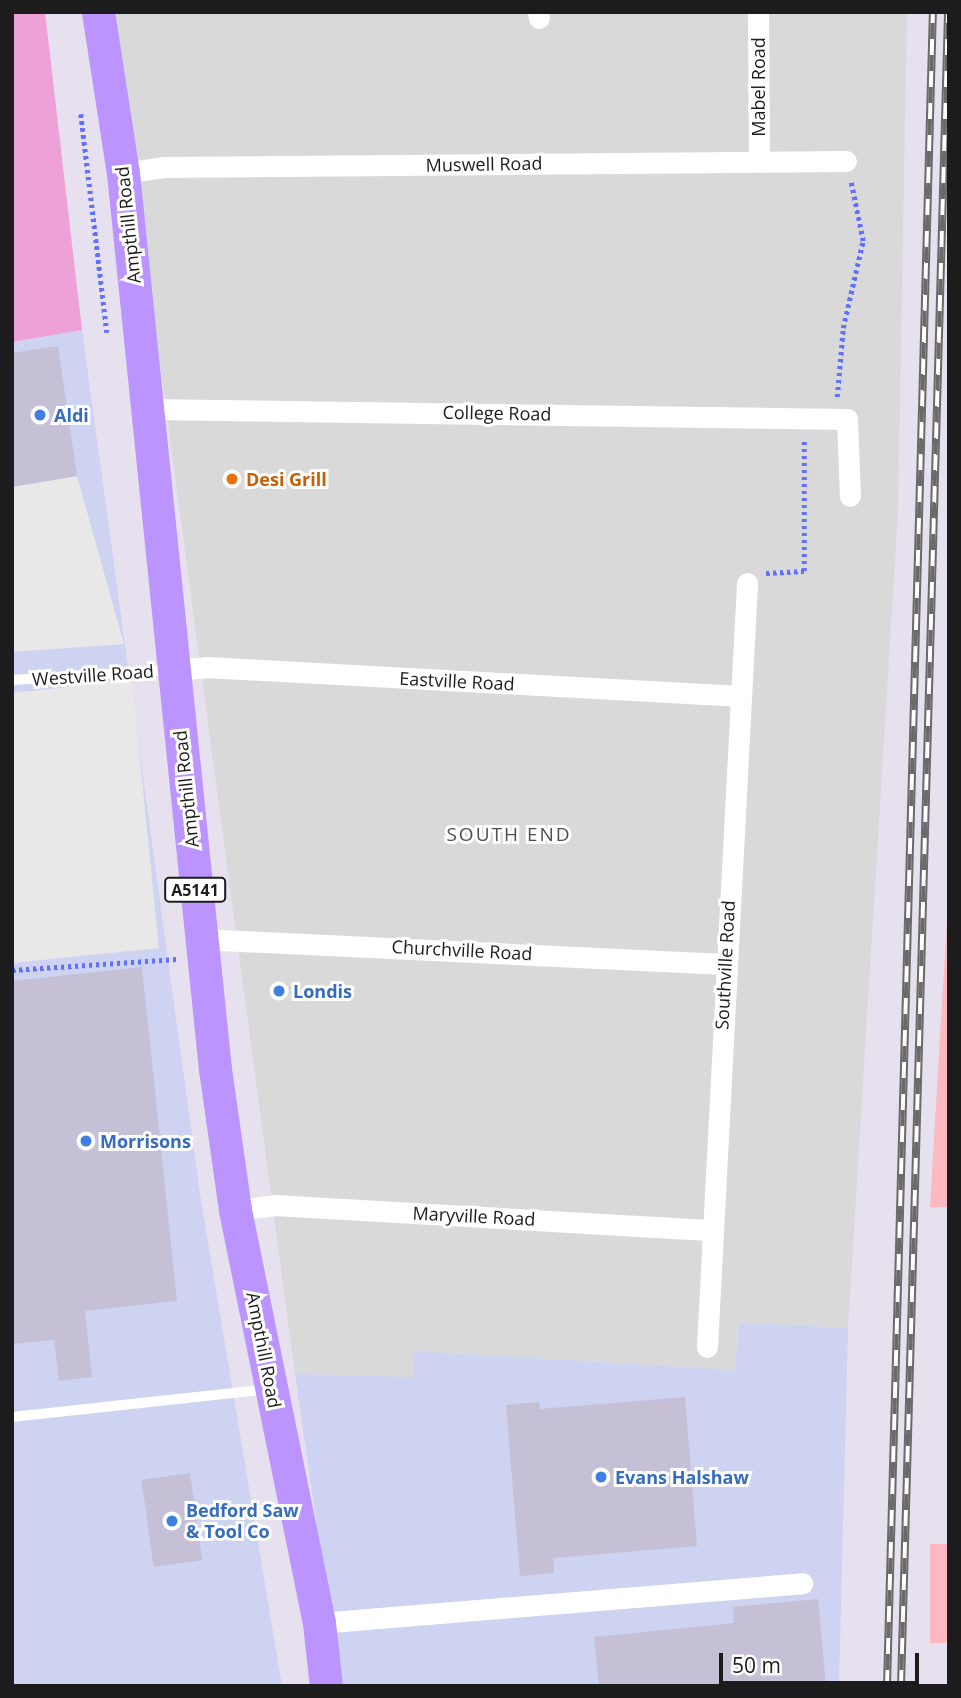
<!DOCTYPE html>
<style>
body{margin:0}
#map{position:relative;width:961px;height:1698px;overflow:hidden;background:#e7e0ee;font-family:"Open Sans",sans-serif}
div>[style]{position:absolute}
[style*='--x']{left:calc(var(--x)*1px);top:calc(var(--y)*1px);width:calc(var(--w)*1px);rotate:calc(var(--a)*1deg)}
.residential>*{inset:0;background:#d9d9da}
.commercial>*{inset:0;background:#cdd3f1}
.grass>*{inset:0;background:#eea1d6}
.park>*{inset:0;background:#feb8c0;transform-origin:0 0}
.parking>*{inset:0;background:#e8e8e8}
.building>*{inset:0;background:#c5c0d5;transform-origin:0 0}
.path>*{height:4.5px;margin-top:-2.25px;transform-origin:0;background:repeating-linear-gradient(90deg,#6070ff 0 3.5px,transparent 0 7px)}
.lane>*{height:10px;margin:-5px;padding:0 5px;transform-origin:5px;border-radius:5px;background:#fff}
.street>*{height:21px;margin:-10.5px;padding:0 10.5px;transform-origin:10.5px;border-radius:10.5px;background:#fff}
.primary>*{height:33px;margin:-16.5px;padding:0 16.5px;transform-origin:16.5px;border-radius:16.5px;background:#bb94ff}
.rail>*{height:8px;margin-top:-4px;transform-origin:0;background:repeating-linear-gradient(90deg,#fff 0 16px,#6a6a6a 0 32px);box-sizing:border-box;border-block:2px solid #6a6a6a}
.dots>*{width:19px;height:19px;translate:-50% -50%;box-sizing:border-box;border:4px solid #fff;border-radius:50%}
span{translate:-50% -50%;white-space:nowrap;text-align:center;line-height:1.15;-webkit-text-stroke:6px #fff;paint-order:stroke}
.shield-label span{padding:2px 5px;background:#fff;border:2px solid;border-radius:5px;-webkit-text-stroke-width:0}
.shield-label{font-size:16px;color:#1c1c1c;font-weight:700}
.street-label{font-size:18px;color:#1c1c1c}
.shop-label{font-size:18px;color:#366cbe;font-weight:700}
.left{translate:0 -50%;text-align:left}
.food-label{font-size:18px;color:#c56008;font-weight:700}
.neighbourhood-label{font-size:19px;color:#4f4f4f;letter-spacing:2px}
.frame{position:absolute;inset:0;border:14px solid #1c1c1c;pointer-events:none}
.scale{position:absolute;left:719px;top:1653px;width:200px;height:32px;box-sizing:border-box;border:4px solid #1c1c1c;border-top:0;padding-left:9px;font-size:21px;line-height:24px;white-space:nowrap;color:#1c1c1c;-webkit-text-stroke:5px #fff;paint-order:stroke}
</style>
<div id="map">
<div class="residential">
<i style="clip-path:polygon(113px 12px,907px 12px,898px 512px,848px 1328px,739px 1323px,735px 1370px,414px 1351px,414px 1377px,295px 1374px)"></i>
</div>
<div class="commercial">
<i style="clip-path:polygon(82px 330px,200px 1194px,282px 1686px,12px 1686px,12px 342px)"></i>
<i style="clip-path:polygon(739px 1323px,848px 1328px,839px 1686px,340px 1686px,295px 1374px,414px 1377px,413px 1351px,735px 1370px)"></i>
</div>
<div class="grass">
<i style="clip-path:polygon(12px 12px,45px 12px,82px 330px,12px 342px)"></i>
</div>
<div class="park">
<i style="clip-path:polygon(949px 886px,949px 1207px,930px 1207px)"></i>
<i style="left:930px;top:1544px;width:19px;height:99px"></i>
</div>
<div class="parking">
<i style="clip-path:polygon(77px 476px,124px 644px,12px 652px,12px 487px)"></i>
<i style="clip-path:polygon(132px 680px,159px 948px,12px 963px,12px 693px)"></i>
</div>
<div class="building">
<i style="clip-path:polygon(58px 346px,77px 476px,12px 487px,12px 353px)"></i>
<i style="clip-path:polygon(142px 967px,177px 1301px,85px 1311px,92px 1377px,59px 1381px,54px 1340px,12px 1344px,12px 981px)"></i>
<i style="clip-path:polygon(685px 1397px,697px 1546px,553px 1558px,554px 1573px,520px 1576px,506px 1405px,539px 1402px,540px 1409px)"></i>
<i style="left:190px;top:1473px;width:88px;height:49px;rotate:82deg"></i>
<i style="clip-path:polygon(818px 1599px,826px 1686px,599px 1686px,594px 1637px,734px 1623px,733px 1607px)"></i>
</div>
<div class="path">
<i style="--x:81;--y:114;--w:220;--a:83.2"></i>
<i style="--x:837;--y:397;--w:69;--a:-85"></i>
<i style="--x:843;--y:328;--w:89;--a:-77.1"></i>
<i style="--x:863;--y:241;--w:60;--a:-101.5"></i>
<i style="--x:766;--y:573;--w:38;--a:-3"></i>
<i style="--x:804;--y:571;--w:131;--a:-90"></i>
<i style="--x:12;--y:970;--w:165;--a:-3.8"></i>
</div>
<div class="lane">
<i style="--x:12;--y:680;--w:159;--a:-3.6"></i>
<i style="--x:12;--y:1417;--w:259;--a:-6.2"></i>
</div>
<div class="street">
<i style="--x:538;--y:12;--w:6;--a:81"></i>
<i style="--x:758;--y:12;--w:149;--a:89.6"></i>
<i style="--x:123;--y:173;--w:41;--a:-8.3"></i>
<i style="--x:164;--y:167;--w:682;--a:-0.5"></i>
<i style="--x:148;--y:409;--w:699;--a:0.82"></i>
<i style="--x:847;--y:419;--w:77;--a:87.8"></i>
<i style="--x:174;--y:670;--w:32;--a:-5"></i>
<i style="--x:206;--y:667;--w:536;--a:3.1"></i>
<i style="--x:200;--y:939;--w:525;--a:2.73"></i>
<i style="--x:235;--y:1210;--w:39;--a:-7"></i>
<i style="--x:274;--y:1205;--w:439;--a:3.3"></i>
<i style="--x:707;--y:1347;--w:765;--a:-87"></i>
<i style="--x:319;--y:1623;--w:485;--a:-4.7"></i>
</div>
<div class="primary">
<i style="--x:98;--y:12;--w:163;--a:81.2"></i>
<i style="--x:123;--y:173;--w:901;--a:84.14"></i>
<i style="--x:215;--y:1069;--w:142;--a:81.9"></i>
<i style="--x:235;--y:1210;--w:421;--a:78.5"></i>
<i style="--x:319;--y:1623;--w:63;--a:83.7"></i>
</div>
<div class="rail">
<i style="--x:887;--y:1686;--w:1675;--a:-88.43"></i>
<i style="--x:901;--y:1686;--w:1675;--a:-88.39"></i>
</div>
<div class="dots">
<i style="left:40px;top:415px;background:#3f7fe0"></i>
<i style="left:232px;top:479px;background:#e8710a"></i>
<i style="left:279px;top:991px;background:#3f7fe0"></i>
<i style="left:86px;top:1141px;background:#3f7fe0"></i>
<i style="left:601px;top:1477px;background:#3f7fe0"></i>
<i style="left:172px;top:1521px;background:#3f7fe0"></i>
</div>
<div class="shield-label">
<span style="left:195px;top:890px">A5141</span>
</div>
<div class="street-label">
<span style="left:758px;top:87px;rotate:-90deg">Mabel Road</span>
<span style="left:484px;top:164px;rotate:-1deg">Muswell Road</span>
<span style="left:128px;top:225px;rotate:-96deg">Ampthill Road</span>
<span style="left:497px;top:413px;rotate:1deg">College Road</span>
<span style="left:93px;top:675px;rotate:-4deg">Westville Road</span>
<span style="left:457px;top:681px;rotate:3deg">Eastville Road</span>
<span style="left:186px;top:789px;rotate:-96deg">Ampthill Road</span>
<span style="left:462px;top:950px;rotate:3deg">Churchville Road</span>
<span style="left:725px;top:965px;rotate:-87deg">Southville Road</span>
<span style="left:474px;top:1216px;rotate:3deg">Maryville Road</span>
<span style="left:264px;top:1350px;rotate:79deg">Ampthill Road</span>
</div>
<div class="shop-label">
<span class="left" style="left:54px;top:415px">Aldi</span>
<span class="left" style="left:293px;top:991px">Londis</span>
<span class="left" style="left:100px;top:1141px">Morrisons</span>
<span class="left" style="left:615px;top:1477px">Evans Halshaw</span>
<span class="left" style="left:186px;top:1521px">Bedford Saw<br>&amp; Tool Co</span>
</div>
<div class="food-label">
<span class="left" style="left:246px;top:479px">Desi Grill</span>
</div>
<div class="neighbourhood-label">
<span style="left:509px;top:835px">SOUTH END</span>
</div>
<div class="frame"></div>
<div class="scale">50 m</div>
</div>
